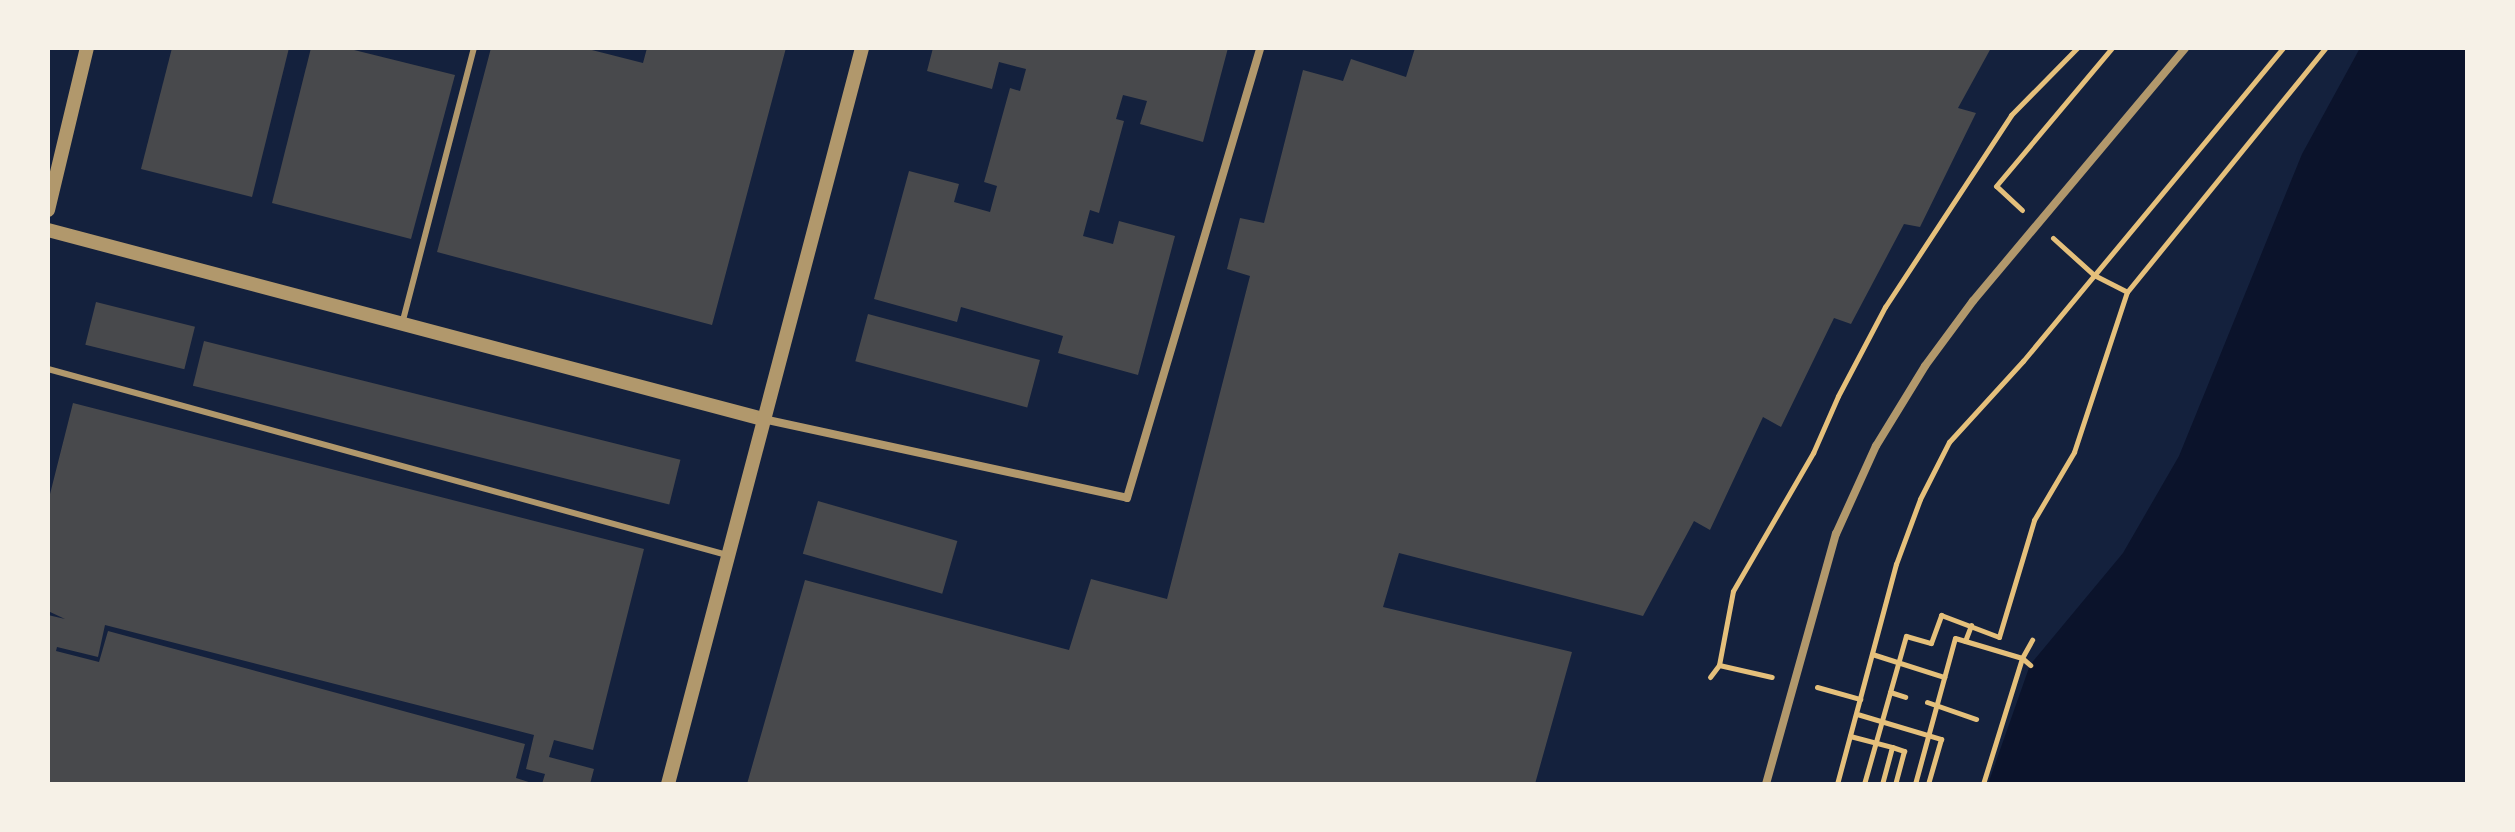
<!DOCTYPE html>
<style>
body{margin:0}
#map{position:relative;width:2515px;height:832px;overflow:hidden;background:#14213d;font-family:"Fira Sans",sans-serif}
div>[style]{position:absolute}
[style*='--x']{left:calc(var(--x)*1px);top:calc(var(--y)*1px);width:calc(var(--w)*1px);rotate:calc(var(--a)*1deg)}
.water>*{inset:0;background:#0b132b}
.building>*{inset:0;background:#48494c;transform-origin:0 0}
.path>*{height:5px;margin:-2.5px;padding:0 2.5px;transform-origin:2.5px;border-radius:2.5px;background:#e5c07b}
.service>*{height:6px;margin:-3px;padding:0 3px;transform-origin:3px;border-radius:3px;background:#b1986c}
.minor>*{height:8px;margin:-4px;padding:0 4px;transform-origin:4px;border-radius:4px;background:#b1986c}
.tertiary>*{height:14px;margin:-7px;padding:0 7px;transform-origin:7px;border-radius:7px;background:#b1986c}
span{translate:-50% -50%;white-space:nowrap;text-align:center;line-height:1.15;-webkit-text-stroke:8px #f6f1e7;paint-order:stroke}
.frame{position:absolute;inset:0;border:50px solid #f6f1e7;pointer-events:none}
</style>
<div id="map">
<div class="water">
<i style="clip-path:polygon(2360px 48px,2467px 48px,2467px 784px,1988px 784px,2030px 665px,2123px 553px,2179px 456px,2302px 154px)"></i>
</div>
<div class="building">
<i style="clip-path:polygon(172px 48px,289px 48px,252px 197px,141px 169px)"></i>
<i style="clip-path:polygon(311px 48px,346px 48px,455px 75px,411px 239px,272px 203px)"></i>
<i style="clip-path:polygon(491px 48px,584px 48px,643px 63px,647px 48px,786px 48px,712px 325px,437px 252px)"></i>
<i style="clip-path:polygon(933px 48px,1228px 48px,1203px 142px,1140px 124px,1147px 101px,1123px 95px,1116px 119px,1124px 121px,1099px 213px,1090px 210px,1083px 236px,1113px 244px,1119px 221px,1175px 236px,1138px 375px,1058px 353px,1063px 336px,961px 307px,957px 322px,874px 299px,909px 171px,959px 184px,954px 202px,990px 212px,997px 186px,984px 182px,1010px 88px,1020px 91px,1026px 69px,999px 62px,992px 89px,927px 71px)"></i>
<i style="clip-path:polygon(1415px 48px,1991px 48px,1958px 108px,1976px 113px,1920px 227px,1904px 224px,1851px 324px,1834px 318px,1781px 427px,1763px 417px,1710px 530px,1694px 521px,1643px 616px,1399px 553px,1383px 607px,1572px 652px,1535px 784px,747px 784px,805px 580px,1069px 650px,1091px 579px,1167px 599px,1250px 276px,1227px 269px,1240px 218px,1264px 223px,1303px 70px,1343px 81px,1351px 59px,1406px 77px)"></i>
<i style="left:96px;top:302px;width:102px;height:44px;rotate:14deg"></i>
<i style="left:868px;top:314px;width:178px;height:49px;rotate:15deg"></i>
<i style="left:204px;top:341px;width:491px;height:46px;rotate:14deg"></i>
<i style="clip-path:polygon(73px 403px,644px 549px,593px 750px,554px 740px,549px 757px,594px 769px,590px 784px,542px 784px,545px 774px,526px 769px,534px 735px,105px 625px,98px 657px,57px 647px,56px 651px,99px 662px,108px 631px,525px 744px,516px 778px,535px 784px,48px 784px,48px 615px,65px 619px,48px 611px,48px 502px)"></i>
<i style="left:818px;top:501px;width:145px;height:55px;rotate:16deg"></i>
</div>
<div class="path">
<i style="--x:2022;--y:210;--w:35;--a:-137"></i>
<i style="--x:1996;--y:186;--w:180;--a:-50"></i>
<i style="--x:2053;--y:238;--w:55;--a:42.1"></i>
<i style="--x:2094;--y:275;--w:37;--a:27"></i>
<i style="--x:1965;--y:641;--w:17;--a:-69"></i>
<i style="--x:1872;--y:654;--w:76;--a:17.7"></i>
<i style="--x:1719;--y:665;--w:54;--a:12.8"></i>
<i style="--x:1710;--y:677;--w:15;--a:-53"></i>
<i style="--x:1719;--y:665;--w:75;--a:-79.3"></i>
<i style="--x:1733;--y:591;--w:160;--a:-59.9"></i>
<i style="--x:1813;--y:453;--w:62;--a:-66.3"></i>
<i style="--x:1838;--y:396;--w:101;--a:-62.2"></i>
<i style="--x:1885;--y:307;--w:230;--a:-56.7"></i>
<i style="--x:2011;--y:115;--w:94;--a:-45.4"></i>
<i style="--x:1817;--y:687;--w:45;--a:15.6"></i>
<i style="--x:1890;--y:692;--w:16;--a:18"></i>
<i style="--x:1927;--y:702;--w:52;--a:19.1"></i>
<i style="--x:1857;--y:714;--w:88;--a:16.6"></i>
<i style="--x:1941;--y:739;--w:47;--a:106.1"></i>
<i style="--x:1850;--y:736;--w:43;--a:14.7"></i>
<i style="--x:1892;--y:747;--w:38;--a:105"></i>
<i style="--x:1892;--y:747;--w:13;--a:18"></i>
<i style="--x:1904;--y:751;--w:34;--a:105"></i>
<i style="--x:1837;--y:784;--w:228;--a:-75"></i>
<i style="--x:1896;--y:564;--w:69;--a:-69.7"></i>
<i style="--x:1920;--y:499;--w:64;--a:-63"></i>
<i style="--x:1949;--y:442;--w:110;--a:-47.6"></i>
<i style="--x:2023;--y:361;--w:407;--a:-50.3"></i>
<i style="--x:1864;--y:784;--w:154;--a:-74.2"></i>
<i style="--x:1906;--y:636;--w:26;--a:16"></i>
<i style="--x:1931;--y:643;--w:30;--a:-70"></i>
<i style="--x:1941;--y:615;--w:62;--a:20.8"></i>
<i style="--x:1999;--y:637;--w:122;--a:-73.3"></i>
<i style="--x:2034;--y:520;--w:79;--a:-59.5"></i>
<i style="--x:2074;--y:452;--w:169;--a:-71.7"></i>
<i style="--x:2127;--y:292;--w:314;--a:-50.9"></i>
<i style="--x:1915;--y:784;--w:151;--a:-74.7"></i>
<i style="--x:1955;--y:638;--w:70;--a:16.6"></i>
<i style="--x:2022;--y:658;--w:11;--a:41"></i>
<i style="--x:1983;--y:784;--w:132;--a:-72.8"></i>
<i style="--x:2022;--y:658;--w:21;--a:-61"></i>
</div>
<div class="service">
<i style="--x:402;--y:324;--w:285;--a:-75.4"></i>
<i style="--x:48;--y:369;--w:704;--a:15.32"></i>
</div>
<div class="minor">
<i style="--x:763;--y:419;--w:372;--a:12.2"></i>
<i style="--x:1127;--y:498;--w:469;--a:-73.5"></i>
<i style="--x:1766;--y:784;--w:260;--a:-74.4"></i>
<i style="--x:1836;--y:534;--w:97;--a:-65.6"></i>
<i style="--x:1876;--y:446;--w:94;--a:-58.5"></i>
<i style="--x:1925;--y:366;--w:81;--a:-53.6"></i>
<i style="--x:1973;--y:301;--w:330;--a:-50"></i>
</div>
<div class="tertiary">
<i style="--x:48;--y:210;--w:167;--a:-76.5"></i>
<i style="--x:48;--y:230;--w:740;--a:14.81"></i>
<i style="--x:668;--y:784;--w:761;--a:-75.23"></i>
</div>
<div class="frame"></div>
</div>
